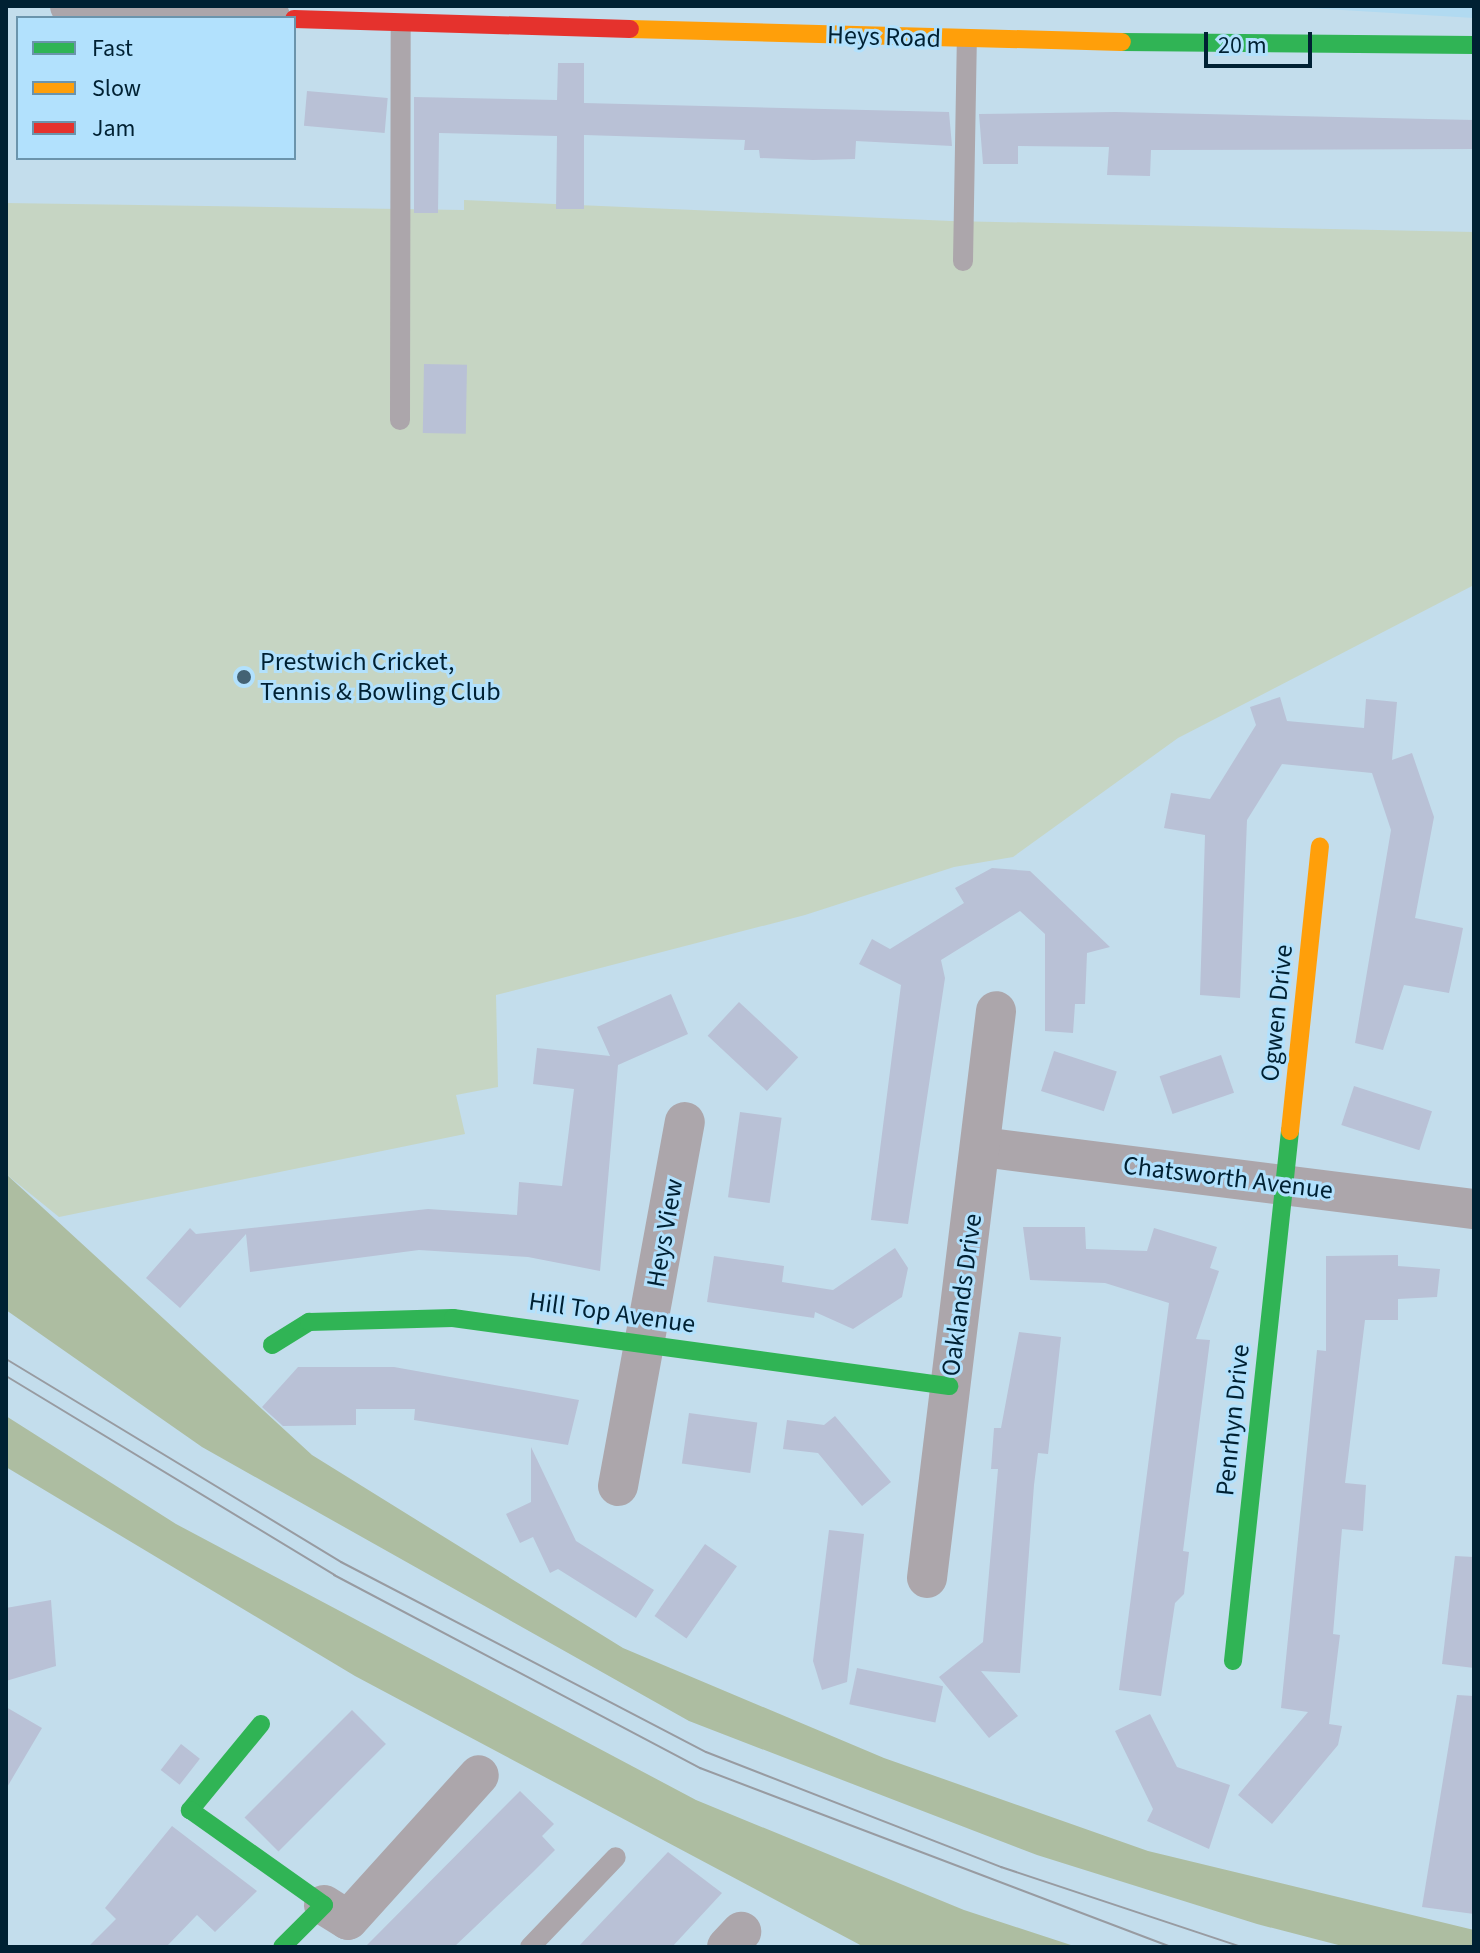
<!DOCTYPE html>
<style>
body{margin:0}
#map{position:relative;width:1480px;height:1953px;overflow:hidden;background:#c3ddec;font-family:"Source Sans 3",sans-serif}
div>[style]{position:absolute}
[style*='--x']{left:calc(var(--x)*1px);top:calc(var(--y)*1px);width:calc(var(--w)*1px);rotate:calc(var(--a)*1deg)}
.built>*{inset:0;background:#b1daf1}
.green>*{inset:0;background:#c6d5c3}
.forest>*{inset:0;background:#adbda1}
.building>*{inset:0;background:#b9c1d6;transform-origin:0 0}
.lane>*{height:20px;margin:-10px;padding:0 10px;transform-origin:10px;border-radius:10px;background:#aca6ab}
.street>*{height:40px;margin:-20px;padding:0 20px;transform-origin:20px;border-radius:20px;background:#aca6ab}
.fast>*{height:18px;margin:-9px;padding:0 9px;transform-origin:9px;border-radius:9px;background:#30b455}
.slow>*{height:18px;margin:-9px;padding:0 9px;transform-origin:9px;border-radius:9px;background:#ff9f0a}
.jam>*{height:18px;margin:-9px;padding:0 9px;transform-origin:9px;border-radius:9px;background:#e5322d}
.tram>*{height:2px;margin:-1px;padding:0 1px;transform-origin:1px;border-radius:1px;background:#989ba1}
.dots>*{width:22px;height:22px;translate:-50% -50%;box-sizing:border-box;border:4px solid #b2e1fd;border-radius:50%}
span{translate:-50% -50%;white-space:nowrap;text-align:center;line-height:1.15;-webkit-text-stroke:6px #b2e1fd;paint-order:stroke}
.street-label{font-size:26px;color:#002133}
.poi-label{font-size:26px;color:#002133}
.left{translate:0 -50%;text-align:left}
.frame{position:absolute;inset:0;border:8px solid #002133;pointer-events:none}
.legend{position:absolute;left:16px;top:16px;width:280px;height:144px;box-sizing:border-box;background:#b2e1fd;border:2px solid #6b94ac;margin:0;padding:10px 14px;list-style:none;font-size:24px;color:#002133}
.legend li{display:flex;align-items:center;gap:16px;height:40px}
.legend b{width:40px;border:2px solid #6b94ac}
.scale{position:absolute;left:1204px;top:32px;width:108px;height:36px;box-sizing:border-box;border:4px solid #002133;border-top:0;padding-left:10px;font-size:24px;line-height:28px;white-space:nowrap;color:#002133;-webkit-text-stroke:6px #b2e1fd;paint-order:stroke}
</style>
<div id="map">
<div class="built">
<i style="clip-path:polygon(1276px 6px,1474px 6px,1474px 18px)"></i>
</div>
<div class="green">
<i style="clip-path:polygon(464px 200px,951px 221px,1474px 232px,1474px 585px,1178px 738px,1013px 857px,954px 867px,805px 915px,496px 995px,498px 1087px,456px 1095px,465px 1134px,59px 1217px,6px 1174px,6px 203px,464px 210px)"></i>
</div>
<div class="forest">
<i style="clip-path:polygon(6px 1174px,312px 1455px,623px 1648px,884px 1758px,1148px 1851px,1474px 1930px,1474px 1947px,1346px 1947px,1257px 1924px,1037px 1855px,689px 1721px,202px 1447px,6px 1310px)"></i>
<i style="clip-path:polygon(6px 1416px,176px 1524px,696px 1800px,964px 1910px,1077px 1947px,864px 1947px,355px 1676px,6px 1467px)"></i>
</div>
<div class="building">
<i style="clip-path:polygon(558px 63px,584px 63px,584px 103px,949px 112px,952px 146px,856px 141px,855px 159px,813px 160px,760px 158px,759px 150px,744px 150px,745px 140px,584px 135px,584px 209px,556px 209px,557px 136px,439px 133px,438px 213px,414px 213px,414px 97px,557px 100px)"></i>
<i style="left:307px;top:91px;width:81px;height:35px;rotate:5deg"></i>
<i style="clip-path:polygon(1115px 112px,1474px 120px,1474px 149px,1151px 150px,1150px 176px,1107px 175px,1109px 147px,1018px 146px,1018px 164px,983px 164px,979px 114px)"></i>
<i style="left:424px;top:364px;width:43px;height:69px;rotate:1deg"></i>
<i style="clip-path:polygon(1280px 697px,1287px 721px,1364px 728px,1366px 699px,1397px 702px,1392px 760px,1412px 753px,1434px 817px,1415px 918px,1463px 928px,1458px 953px,1449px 993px,1404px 985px,1383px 1050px,1355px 1043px,1391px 830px,1372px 773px,1282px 764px,1247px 820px,1240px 998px,1200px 995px,1205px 835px,1164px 828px,1171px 793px,1210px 799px,1256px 725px,1250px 707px)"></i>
<i style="clip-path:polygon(992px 868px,1030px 871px,1110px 947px,1087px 953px,1085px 1004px,1075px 1004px,1073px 1033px,1045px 1031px,1045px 934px,1020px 911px,941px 960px,945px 978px,908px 1224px,871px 1220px,901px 985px,859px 964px,872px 939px,890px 949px,964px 903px,955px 888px)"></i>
<i style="clip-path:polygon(671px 994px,688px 1034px,618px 1065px,600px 1271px,528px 1257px,419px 1250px,250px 1272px,246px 1234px,180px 1308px,146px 1278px,190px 1228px,196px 1234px,428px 1209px,517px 1215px,519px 1182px,562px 1186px,574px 1089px,533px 1084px,537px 1048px,610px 1056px,597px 1027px)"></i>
<i style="left:739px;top:1002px;width:81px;height:46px;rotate:43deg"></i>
<i style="left:1054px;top:1051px;width:66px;height:42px;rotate:18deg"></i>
<i style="left:1221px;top:1055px;width:40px;height:65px;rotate:71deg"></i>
<i style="left:1354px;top:1086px;width:82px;height:41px;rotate:18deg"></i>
<i style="left:740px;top:1112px;width:42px;height:86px;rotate:8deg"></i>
<i style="clip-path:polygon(1023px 1227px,1085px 1227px,1086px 1249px,1147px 1251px,1154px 1228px,1217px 1247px,1210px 1268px,1219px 1271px,1196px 1339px,1210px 1340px,1183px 1551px,1189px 1552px,1184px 1594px,1175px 1603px,1161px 1696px,1119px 1690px,1169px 1303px,1105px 1283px,1030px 1280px)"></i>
<i style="clip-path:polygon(895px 1248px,908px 1268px,902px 1297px,853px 1329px,815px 1312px,814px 1318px,707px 1302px,714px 1256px,784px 1266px,782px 1282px,833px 1290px)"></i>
<i style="clip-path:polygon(1398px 1255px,1398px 1266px,1440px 1269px,1437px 1297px,1398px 1299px,1398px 1320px,1365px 1320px,1345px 1483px,1366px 1485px,1363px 1531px,1342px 1529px,1333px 1634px,1340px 1635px,1329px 1724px,1342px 1726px,1338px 1745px,1272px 1824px,1238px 1795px,1308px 1712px,1281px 1708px,1317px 1350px,1326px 1351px,1326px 1256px)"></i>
<i style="clip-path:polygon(1019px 1332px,1061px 1337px,1048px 1454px,1038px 1453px,1034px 1485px,1020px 1673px,981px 1671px,1018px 1716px,989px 1738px,939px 1677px,983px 1642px,998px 1469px,991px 1469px,994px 1428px,1001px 1428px)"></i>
<i style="clip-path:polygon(298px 1367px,394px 1367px,579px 1400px,568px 1445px,414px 1420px,415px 1409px,356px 1409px,356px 1425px,283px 1426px,262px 1407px)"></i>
<i style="left:689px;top:1413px;width:69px;height:51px;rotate:8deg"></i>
<i style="clip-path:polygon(835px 1416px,891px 1482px,862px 1506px,818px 1453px,783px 1449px,787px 1420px,824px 1425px)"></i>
<i style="clip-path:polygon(531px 1447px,576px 1541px,654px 1590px,636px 1618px,558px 1569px,550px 1573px,533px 1537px,520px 1543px,506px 1514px,531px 1502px)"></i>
<i style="clip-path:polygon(829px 1530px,864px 1534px,847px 1682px,822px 1690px,813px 1661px)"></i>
<i style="left:705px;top:1544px;width:39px;height:88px;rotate:35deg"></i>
<i style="clip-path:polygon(1455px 1556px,1474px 1557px,1474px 1668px,1442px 1664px)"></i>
<i style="clip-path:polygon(51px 1600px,56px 1666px,6px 1681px,6px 1608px)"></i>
<i style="left:857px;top:1668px;width:88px;height:37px;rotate:12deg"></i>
<i style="clip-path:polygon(1457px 1695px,1474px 1696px,1474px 1914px,1422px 1907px)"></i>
<i style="clip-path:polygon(6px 1707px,42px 1728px,6px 1789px)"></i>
<i style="left:352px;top:1710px;width:48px;height:152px;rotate:45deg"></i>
<i style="clip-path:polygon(1150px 1714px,1177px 1767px,1230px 1785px,1209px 1849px,1147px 1821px,1153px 1809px,1115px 1731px)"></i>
<i style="left:181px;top:1744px;width:24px;height:33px;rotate:38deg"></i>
<i style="clip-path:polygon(520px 1791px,554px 1824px,542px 1836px,555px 1850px,533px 1872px,454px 1947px,365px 1947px)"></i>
<i style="clip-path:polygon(172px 1826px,257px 1891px,215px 1932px,197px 1915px,166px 1947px,88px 1947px,116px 1919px,105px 1908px)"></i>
<i style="clip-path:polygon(668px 1852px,722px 1893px,672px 1947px,578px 1947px)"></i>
</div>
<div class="lane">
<i style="--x:963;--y:261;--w:221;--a:-89"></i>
<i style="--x:400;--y:420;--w:395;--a:-89.9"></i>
<i style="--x:530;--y:1947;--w:124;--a:-46.3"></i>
</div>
<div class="street">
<i style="--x:70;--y:6;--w:201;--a:3.4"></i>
<i style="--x:982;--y:1147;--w:496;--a:7.2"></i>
<i style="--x:618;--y:1486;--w:370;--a:-79.6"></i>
<i style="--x:927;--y:1578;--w:571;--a:-83.06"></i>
<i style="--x:324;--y:1905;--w:28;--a:32"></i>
<i style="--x:348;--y:1920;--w:195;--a:-47.9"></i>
<i style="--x:727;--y:1947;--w:21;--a:-47"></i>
</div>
<div class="fast">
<i style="--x:1122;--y:42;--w:352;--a:0.5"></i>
<i style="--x:272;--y:1345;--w:44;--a:-31.9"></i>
<i style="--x:309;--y:1322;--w:144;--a:-1.6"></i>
<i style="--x:453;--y:1318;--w:501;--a:7.81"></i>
<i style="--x:1233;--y:1661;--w:533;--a:-83.86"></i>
<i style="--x:261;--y:1724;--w:112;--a:129.5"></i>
<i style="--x:190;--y:1810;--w:164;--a:35.3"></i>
<i style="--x:324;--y:1905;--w:59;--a:135"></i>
</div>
<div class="slow">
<i style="--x:630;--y:29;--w:492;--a:1.5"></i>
<i style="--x:1290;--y:1131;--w:286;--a:-84"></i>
</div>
<div class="jam">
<i style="--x:294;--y:19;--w:336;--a:1.7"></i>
</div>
<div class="tram">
<i style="--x:6;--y:1359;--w:392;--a:31.2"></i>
<i style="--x:341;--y:1562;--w:411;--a:27.5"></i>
<i style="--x:706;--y:1752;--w:317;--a:21.3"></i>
<i style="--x:1001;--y:1867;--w:254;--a:18.4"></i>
<i style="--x:6;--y:1376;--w:384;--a:31.2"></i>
<i style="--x:334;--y:1575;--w:414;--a:27.8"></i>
<i style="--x:700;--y:1768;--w:504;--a:20.81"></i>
</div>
<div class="dots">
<i style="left:244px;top:677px;background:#446374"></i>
</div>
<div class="street-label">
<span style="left:884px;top:37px;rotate:2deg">Heys Road</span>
<span style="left:1277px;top:1013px;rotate:-84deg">Ogwen Drive</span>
<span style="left:1228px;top:1178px;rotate:7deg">Chatsworth Avenue</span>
<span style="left:665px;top:1233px;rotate:-80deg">Heys View</span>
<span style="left:962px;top:1295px;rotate:-82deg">Oaklands Drive</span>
<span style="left:612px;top:1313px;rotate:8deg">Hill Top Avenue</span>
<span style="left:1233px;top:1420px;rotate:-84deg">Penrhyn Drive</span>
</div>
<div class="poi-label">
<span class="left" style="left:260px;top:677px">Prestwich Cricket,<br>Tennis &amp; Bowling Club</span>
</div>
<div class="frame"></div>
<ul class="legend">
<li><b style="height:10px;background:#30b455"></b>Fast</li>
<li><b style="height:10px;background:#ff9f0a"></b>Slow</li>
<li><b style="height:10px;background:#e5322d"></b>Jam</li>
</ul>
<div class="scale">20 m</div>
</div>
